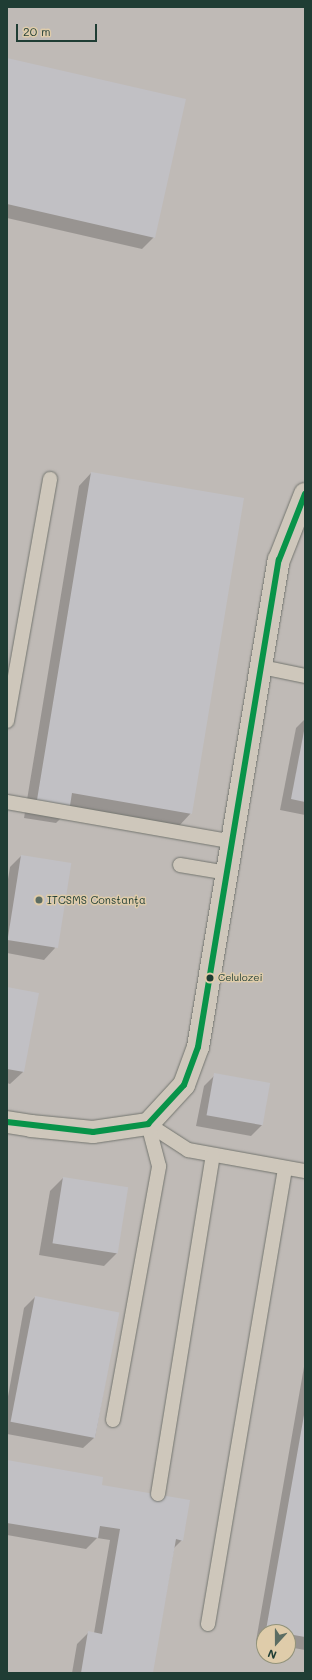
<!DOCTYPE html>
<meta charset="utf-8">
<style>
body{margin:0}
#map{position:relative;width:312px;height:1680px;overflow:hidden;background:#cdc5bb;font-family:Mali,sans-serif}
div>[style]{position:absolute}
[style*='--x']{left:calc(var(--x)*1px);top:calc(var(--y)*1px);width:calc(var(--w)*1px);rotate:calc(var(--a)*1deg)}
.built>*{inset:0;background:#bfbab6}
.shadow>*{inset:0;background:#0003}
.building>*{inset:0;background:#c1c0c4;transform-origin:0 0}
.roads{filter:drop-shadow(0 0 1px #73756f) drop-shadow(0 0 1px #73756f)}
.lane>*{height:14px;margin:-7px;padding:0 7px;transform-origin:7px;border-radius:7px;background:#cec7bb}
.secondary>*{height:22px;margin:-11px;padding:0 11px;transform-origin:11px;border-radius:11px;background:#cec7bb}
.bus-1>*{height:6px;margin:-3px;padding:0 3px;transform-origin:3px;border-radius:3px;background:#089349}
.dots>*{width:11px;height:11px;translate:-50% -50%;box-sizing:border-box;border:2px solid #dfccaa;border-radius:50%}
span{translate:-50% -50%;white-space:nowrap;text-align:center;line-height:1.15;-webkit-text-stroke:3px #dfccaa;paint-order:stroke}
.bus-label{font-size:10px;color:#1f3d34}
.left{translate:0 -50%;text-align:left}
.poi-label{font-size:11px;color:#1f3d34}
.frame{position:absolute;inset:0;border:8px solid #1f3d34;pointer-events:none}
.north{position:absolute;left:256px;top:1624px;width:40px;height:40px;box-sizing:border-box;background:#dfccaa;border:1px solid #92937b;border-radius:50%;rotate:201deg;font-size:11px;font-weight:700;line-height:16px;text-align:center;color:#1f3d34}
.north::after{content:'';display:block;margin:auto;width:14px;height:18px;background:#5c6d63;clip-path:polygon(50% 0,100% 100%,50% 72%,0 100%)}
.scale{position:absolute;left:16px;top:24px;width:81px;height:18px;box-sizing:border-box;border:2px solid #1f3d34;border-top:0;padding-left:5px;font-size:12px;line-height:14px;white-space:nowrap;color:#1f3d34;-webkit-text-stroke:3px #dfccaa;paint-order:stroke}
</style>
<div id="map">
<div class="built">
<i style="clip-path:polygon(evenodd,7px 7px,305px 7px,305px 1673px,7px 1673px,7px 7px,264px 1632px,288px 1632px,288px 1656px,264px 1656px,264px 1632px)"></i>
</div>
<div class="shadow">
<i style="clip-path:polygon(7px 59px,154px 237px,142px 249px,7px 218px)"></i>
<i style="clip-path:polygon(91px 473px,191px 813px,179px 826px,68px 811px,56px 823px,24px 818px,79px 486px)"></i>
<i style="clip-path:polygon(305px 719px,305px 815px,280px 810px,296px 728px)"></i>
<i style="clip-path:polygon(21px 856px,55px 948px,44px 960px,7px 953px,7px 885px,10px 867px)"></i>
<i style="clip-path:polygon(7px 988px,38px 994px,23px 1072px,10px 1084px,7px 1083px)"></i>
<i style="clip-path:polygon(215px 1075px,262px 1125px,251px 1136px,196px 1126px,204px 1086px)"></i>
<i style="clip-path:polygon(63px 1178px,127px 1188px,117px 1253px,104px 1266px,39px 1255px,50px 1191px)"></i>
<i style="clip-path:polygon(35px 1297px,118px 1313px,95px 1437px,83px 1448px,7px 1434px,7px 1402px,24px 1308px)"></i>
<i style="clip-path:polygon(305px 1361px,305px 1650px,288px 1647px,288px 1632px,264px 1632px,264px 1643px,256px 1641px)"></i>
<i style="clip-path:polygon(7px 1461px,101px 1486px,182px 1540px,174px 1548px,152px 1673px,72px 1673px,77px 1644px,88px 1633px,94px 1633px,110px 1540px,97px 1538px,86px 1549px,7px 1535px)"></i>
</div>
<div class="building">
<i style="clip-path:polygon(7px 58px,186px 99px,155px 238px,7px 204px)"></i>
<i style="clip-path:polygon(91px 472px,244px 498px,192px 814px,72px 793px,69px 812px,36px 806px)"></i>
<i style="clip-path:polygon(304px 731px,305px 731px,305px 802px,291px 799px)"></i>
<i style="left:21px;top:855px;width:51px;height:86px;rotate:9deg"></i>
<i style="clip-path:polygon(7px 987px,39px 993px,24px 1072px,7px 1069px)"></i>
<i style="left:214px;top:1073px;width:57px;height:43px;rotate:10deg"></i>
<i style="left:63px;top:1177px;width:66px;height:67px;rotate:9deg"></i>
<i style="left:35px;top:1296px;width:86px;height:128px;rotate:11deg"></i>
<i style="clip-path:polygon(304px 1415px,305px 1415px,305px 1637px,288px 1634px,288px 1632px,266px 1630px)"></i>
<i style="clip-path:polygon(7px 1460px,103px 1477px,102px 1485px,190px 1500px,183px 1541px,176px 1539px,153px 1673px,81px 1673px,88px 1631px,102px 1634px,120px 1529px,100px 1526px,98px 1538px,7px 1523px)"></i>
</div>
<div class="roads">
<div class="lane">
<i style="--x:262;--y:667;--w:44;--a:11.8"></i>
<i style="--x:7;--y:721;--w:246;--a:-79.9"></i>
<i style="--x:7;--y:802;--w:230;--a:10"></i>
<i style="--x:180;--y:865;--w:49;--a:9.5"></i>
<i style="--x:148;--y:1124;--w:48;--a:33"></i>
<i style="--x:188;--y:1150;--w:119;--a:10.2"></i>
<i style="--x:113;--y:1420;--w:258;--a:-79.7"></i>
<i style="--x:159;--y:1166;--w:43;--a:-104.7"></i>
<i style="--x:158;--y:1494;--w:343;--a:-80.8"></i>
<i style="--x:208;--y:1624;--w:462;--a:-80.4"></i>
</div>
<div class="secondary">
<i style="--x:7;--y:1122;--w:24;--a:9"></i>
<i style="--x:31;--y:1126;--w:62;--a:5.5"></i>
<i style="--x:93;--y:1132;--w:56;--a:-8.3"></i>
<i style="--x:148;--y:1124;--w:53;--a:-47.3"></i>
<i style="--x:184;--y:1085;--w:40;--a:-69.8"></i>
<i style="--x:198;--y:1047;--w:494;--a:-80.6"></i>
<i style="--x:279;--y:560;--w:71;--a:-68.5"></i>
</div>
</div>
<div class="bus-1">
<i style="--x:7;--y:1122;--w:87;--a:6.6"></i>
<i style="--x:93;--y:1132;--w:56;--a:-8.3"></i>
<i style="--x:148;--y:1124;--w:53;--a:-47.3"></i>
<i style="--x:184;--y:1085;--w:40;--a:-69.8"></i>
<i style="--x:198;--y:1047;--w:494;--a:-80.6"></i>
<i style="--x:279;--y:560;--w:71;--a:-68.5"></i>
</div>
<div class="dots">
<i style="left:39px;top:900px;background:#5c6d63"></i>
<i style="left:210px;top:978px;background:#1f3d34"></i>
</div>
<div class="bus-label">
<span class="left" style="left:218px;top:978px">Celulozei</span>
</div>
<div class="poi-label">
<span class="left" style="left:47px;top:900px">ITCSMS Constanța</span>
</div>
<div class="frame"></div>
<div class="north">N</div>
<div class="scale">20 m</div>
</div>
